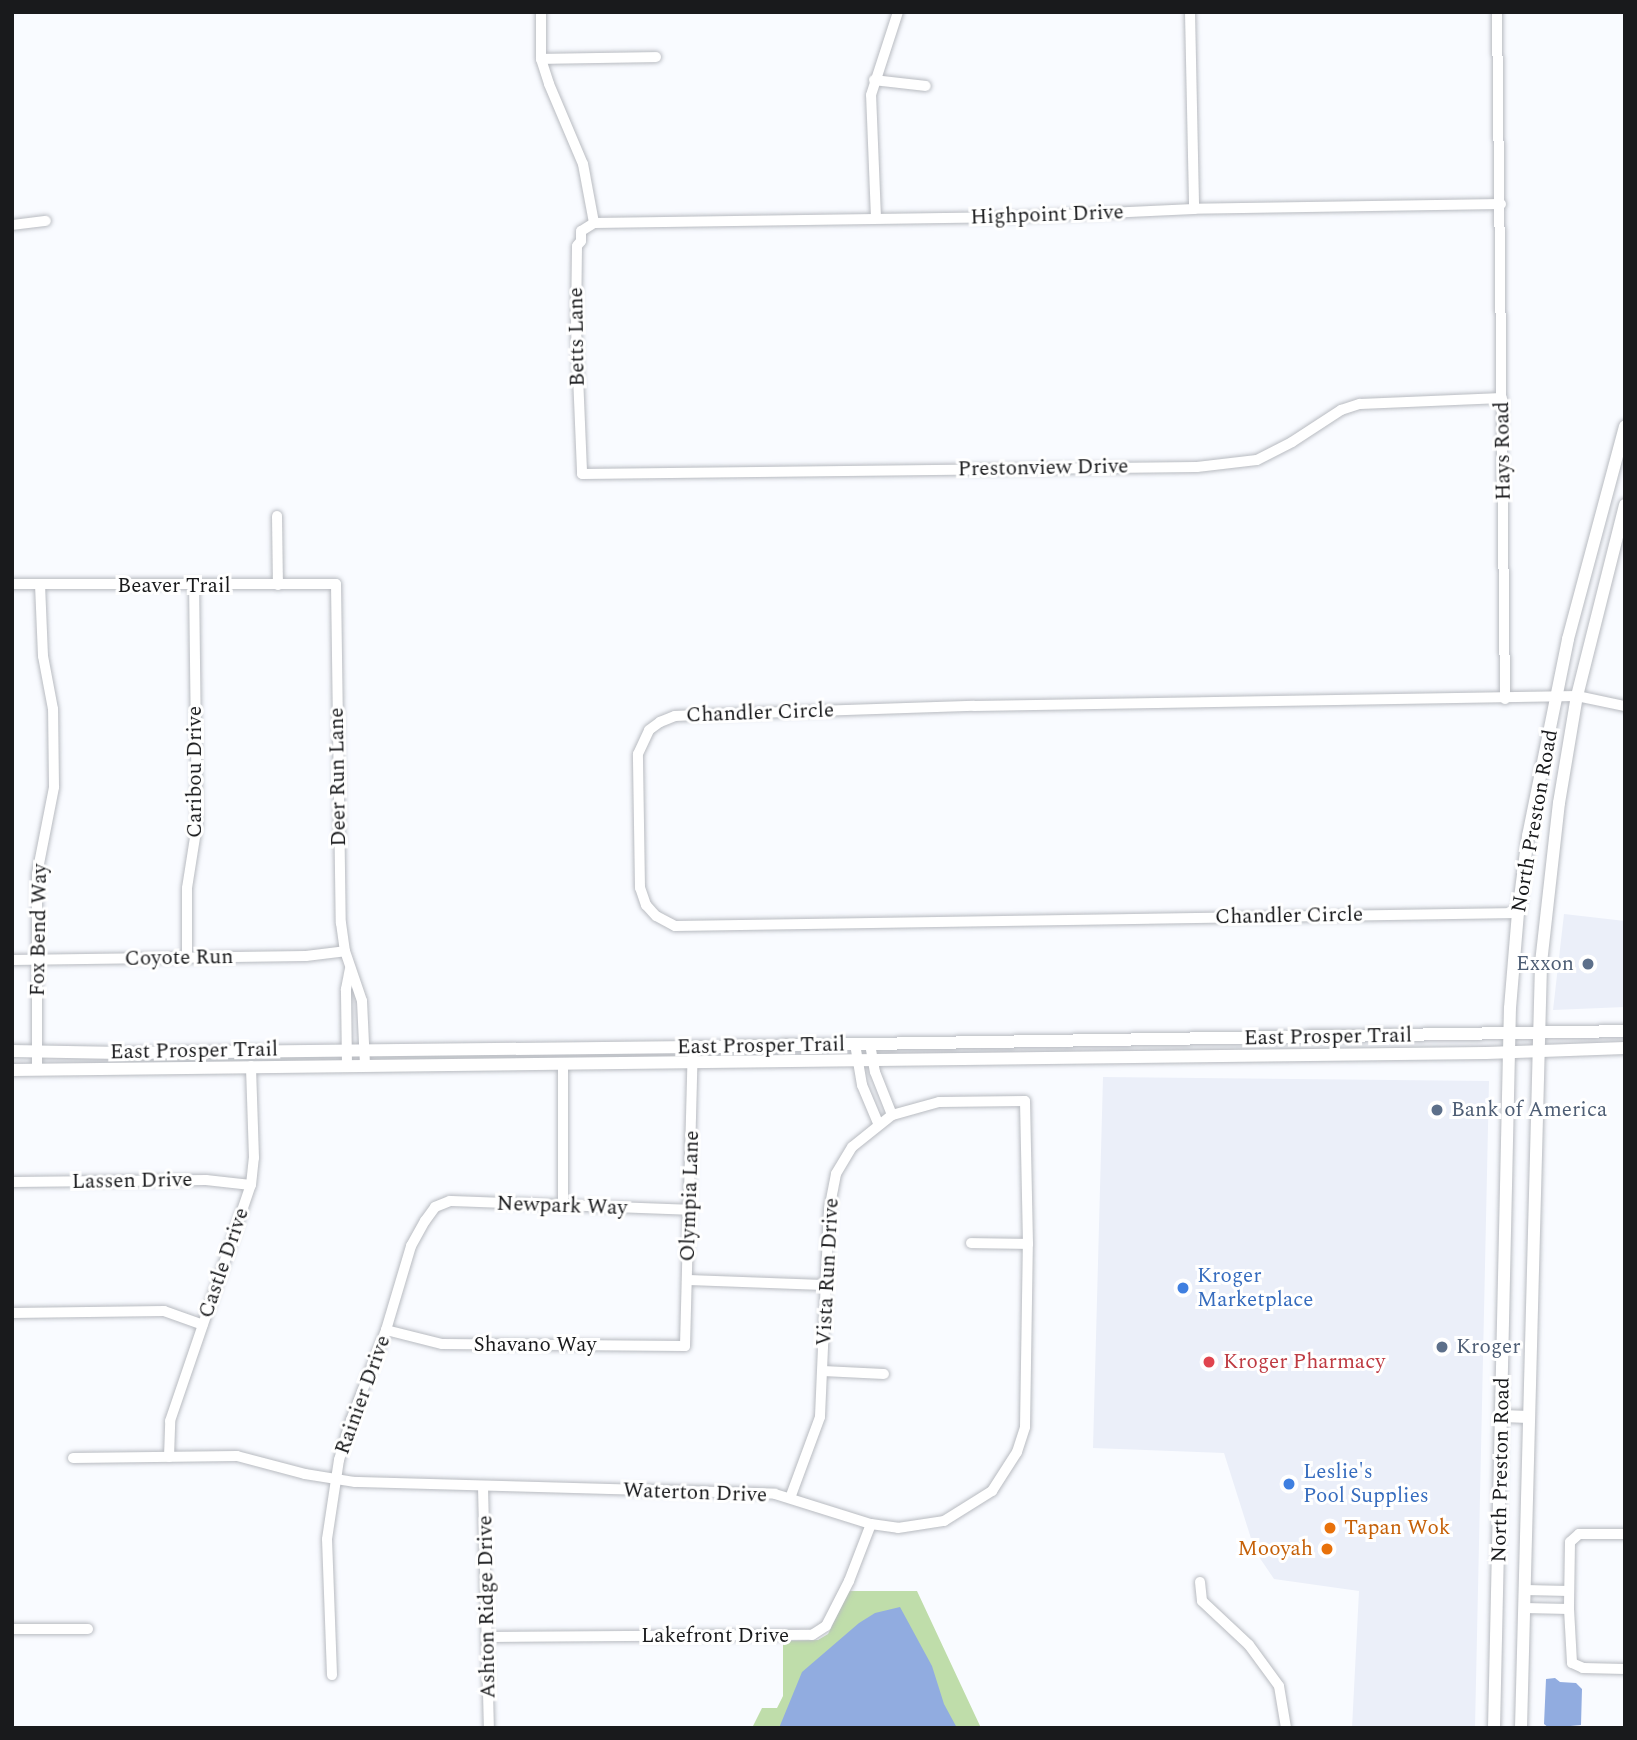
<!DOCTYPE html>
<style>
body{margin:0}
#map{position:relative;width:1637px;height:1740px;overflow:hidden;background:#f9fbff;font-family:Spectral,serif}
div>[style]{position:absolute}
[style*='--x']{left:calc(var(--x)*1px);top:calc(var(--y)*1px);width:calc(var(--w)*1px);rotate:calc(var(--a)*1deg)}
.built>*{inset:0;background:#ebeff9}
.green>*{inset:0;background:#bfddaa}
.water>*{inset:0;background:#91ace0}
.roads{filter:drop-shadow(0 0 2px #b8bbc1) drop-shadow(0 0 2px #b8bbc1)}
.minor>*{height:10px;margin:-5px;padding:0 5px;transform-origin:5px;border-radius:5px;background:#fff}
.major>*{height:12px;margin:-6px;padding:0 6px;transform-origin:6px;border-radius:6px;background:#fff}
.dots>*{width:19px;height:19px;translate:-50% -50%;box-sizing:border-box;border:4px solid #fff;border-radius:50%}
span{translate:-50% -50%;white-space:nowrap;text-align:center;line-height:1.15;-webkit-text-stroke:6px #fff;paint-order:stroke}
.street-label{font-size:21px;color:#191a1c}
.service-label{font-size:21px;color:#4e5e75}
.right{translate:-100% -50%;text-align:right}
.left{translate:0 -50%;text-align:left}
.shop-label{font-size:21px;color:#366cbe}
.health-label{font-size:21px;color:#be3a42}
.food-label{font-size:21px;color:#c56008}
.frame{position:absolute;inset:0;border:14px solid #191a1c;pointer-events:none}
</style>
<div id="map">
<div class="built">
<i style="clip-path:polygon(1564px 914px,1625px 921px,1625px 1007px,1553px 1010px)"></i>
<i style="clip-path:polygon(1103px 1077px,1489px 1081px,1475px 1728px,1352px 1728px,1359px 1591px,1274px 1579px,1255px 1551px,1224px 1453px,1093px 1448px)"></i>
</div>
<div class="green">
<i style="clip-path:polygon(849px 1591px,917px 1591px,981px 1728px,752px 1728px,762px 1708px,777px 1708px,783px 1696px,783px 1641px,818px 1640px,828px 1634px)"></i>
</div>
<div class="water">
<i style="clip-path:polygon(900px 1607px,932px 1666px,944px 1704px,957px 1728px,779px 1728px,802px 1672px,859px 1623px,875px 1613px)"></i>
<i style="clip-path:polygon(1555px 1678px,1560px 1682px,1576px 1683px,1582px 1689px,1581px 1725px,1549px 1728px,1544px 1724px,1546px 1679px)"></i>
</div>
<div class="roads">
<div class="minor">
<i style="--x:541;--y:12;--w:47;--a:90"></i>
<i style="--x:541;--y:59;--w:26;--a:72"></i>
<i style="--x:549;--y:84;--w:87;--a:67"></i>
<i style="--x:583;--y:164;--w:60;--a:79.4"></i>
<i style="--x:1190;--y:12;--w:197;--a:88.8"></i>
<i style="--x:1497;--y:12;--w:687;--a:89.33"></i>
<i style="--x:541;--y:59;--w:115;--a:-1"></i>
<i style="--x:874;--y:80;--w:52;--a:6.6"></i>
<i style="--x:1501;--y:204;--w:307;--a:179.1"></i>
<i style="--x:1194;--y:209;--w:179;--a:177.4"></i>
<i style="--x:1015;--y:217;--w:421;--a:179.2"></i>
<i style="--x:594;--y:223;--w:15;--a:148"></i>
<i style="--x:581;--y:231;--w:10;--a:90"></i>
<i style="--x:581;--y:241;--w:6;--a:129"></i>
<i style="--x:577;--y:246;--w:82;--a:90.7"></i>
<i style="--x:576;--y:328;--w:146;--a:87.6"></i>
<i style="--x:582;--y:474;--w:615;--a:-0.65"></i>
<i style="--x:1197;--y:467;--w:60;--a:-6.7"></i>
<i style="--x:1257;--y:460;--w:39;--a:-27"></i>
<i style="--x:1292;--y:442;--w:59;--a:-33.1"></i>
<i style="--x:1341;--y:410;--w:20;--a:-18"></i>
<i style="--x:1360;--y:404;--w:142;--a:-2.4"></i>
<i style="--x:876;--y:218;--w:123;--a:-92.3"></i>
<i style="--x:871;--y:95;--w:87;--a:-72"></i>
<i style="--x:12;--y:225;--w:34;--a:-7"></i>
<i style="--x:277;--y:516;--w:69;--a:89.2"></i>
<i style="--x:12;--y:584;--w:324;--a:0"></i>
<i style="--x:336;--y:584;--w:339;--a:89.2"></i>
<i style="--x:341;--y:923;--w:28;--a:82"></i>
<i style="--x:345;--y:951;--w:53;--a:71.2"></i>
<i style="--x:362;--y:1001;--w:63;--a:87.3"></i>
<i style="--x:1518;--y:913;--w:843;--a:179.12"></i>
<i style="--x:675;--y:926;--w:21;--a:-152"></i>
<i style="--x:656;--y:916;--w:15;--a:-132"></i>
<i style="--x:646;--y:905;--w:18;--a:-109"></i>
<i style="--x:640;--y:888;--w:134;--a:-90.9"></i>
<i style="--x:638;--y:754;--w:26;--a:-65"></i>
<i style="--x:649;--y:730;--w:14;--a:-36"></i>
<i style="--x:660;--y:722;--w:16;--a:-22"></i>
<i style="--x:675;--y:716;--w:21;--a:-3"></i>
<i style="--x:696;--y:715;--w:278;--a:-1.9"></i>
<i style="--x:974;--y:706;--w:603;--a:-0.95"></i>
<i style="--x:1577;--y:696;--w:49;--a:11.8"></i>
<i style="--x:187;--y:958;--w:70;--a:-90"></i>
<i style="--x:187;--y:888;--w:64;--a:-81"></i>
<i style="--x:197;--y:825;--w:239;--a:-90.7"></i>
<i style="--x:12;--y:960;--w:294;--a:-0.8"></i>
<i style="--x:306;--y:956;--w:39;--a:-7"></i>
<i style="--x:855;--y:1044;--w:42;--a:80.3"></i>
<i style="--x:862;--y:1085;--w:41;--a:67.2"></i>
<i style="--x:870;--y:1044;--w:28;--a:80"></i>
<i style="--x:875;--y:1072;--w:46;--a:68.4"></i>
<i style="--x:563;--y:1064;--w:142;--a:90"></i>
<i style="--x:347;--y:1065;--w:76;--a:-90.8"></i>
<i style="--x:346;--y:989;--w:20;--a:-79"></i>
<i style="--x:37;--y:1070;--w:196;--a:-90"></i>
<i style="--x:37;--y:874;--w:89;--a:-78.9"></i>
<i style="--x:54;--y:787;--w:78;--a:-90.7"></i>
<i style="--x:53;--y:709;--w:54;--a:-100.7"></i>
<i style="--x:43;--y:656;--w:72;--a:-92.4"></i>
<i style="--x:12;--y:1182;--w:194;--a:-0.6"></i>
<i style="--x:206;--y:1180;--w:45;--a:6.3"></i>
<i style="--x:971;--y:1243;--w:57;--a:1"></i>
<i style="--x:687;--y:1280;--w:138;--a:2.1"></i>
<i style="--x:12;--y:1313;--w:152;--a:-0.8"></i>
<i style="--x:164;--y:1311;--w:41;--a:19.7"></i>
<i style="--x:386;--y:1330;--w:58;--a:14"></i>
<i style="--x:442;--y:1344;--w:243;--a:0.5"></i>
<i style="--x:685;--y:1346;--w:299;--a:-88.5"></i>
<i style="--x:823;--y:1371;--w:61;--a:2.8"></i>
<i style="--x:169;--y:1457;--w:36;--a:-88"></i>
<i style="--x:170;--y:1421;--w:250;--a:-71.1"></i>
<i style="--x:251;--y:1185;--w:27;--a:-84"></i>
<i style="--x:254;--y:1158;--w:92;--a:-91.9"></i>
<i style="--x:73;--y:1458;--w:164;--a:-0.7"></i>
<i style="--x:237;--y:1456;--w:70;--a:14.8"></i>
<i style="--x:305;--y:1474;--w:51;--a:9.1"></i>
<i style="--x:355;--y:1482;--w:420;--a:1.6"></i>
<i style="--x:775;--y:1494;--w:101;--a:17.4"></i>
<i style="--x:871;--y:1524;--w:27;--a:8"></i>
<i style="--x:898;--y:1528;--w:47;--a:-8.7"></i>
<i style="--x:944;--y:1521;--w:57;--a:-32"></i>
<i style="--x:992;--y:1491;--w:46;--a:-57.3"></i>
<i style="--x:1017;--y:1452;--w:26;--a:-72"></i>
<i style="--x:1025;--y:1427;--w:183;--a:-89.1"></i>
<i style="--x:1028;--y:1244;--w:143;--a:-91.2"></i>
<i style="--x:1025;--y:1101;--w:86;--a:179.3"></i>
<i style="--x:939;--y:1102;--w:49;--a:164.5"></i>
<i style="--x:892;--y:1115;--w:51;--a:141.3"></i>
<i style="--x:852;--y:1147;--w:31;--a:121"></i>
<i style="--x:836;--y:1174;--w:37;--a:101"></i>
<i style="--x:829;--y:1210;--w:207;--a:92.5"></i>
<i style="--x:820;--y:1417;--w:86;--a:110.3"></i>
<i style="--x:483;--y:1487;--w:241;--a:88.6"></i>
<i style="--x:1625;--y:1534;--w:46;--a:180"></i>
<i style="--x:1579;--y:1534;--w:12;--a:138"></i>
<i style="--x:1570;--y:1542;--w:67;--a:90.9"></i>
<i style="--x:1569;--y:1609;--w:54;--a:86.8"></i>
<i style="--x:1572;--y:1663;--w:12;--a:24"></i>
<i style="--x:1583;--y:1668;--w:42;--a:1.4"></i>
<i style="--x:1200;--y:1582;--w:19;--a:84"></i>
<i style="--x:1202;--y:1601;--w:64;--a:43.1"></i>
<i style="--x:1249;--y:1645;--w:51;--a:53.8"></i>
<i style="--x:1279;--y:1686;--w:43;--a:80.5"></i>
<i style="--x:1525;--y:1590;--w:44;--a:1.3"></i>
<i style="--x:1524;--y:1608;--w:45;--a:1.3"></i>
<i style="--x:12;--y:1629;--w:76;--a:0"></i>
<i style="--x:488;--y:1637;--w:324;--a:-0.4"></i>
<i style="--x:812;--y:1635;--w:17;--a:-33"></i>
<i style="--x:826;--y:1626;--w:51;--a:-62.9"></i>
<i style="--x:849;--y:1581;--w:61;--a:-68.9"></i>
<i style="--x:332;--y:1675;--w:136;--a:-92.1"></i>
<i style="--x:327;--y:1539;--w:80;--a:-81.4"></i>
<i style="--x:339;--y:1460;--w:42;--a:-73.3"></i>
<i style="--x:351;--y:1420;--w:97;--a:-68.7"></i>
<i style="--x:386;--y:1330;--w:88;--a:-73.4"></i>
<i style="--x:411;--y:1246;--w:29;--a:-61"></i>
<i style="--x:425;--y:1221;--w:17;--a:-54"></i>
<i style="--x:435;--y:1207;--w:16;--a:-22"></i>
<i style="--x:450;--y:1201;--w:240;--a:2.1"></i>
</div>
<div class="major">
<i style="--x:12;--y:1051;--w:110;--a:1"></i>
<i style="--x:122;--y:1053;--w:571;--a:-0.6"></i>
<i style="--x:693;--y:1047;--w:932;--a:-0.98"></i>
<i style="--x:12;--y:1070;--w:1474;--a:-0.66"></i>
<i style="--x:1486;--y:1053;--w:139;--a:-2.1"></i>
<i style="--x:1502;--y:1416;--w:27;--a:2"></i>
<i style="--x:1494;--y:1728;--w:720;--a:-88.73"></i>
<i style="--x:1510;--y:1008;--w:95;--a:-85.2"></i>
<i style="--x:1518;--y:913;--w:78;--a:-82.6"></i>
<i style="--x:1528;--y:836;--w:201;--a:-78.5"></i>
<i style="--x:1568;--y:639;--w:220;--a:-75"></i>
<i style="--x:1521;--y:1728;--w:765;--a:-88.5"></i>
<i style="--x:1541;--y:963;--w:161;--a:-83.6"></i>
<i style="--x:1559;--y:803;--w:109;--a:-80.5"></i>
<i style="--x:1577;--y:696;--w:197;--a:-75.9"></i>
</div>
</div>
<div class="dots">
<i style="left:1588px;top:964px;background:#5c6f8a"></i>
<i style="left:1437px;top:1110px;background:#5c6f8a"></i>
<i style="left:1183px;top:1288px;background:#3f7fe0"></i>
<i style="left:1442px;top:1347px;background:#5c6f8a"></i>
<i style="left:1209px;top:1362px;background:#e0444e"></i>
<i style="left:1289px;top:1484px;background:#3f7fe0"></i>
<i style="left:1330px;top:1528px;background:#e8710a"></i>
<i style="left:1327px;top:1549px;background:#e8710a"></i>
</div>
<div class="street-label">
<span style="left:1047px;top:215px;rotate:-2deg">Highpoint Drive</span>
<span style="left:577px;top:337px;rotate:-91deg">Betts Lane</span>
<span style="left:1503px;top:451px;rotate:-91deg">Hays Road</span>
<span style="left:1043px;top:468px;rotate:-1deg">Prestonview Drive</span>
<span style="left:174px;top:586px">Beaver Trail</span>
<span style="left:760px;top:713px;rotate:-2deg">Chandler Circle</span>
<span style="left:195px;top:772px;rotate:-90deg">Caribou Drive</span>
<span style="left:338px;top:777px;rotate:-91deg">Deer Run Lane</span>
<span style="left:1535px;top:821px;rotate:-80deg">North Preston Road</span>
<span style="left:1289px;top:916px;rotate:-1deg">Chandler Circle</span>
<span style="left:39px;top:930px;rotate:-89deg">Fox Bend Way</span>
<span style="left:179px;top:958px;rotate:-1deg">Coyote Run</span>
<span style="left:1328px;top:1037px;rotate:-1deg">East Prosper Trail</span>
<span style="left:761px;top:1046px;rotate:-1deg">East Prosper Trail</span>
<span style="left:194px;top:1051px;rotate:-1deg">East Prosper Trail</span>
<span style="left:132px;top:1181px;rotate:-1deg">Lassen Drive</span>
<span style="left:690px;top:1196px;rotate:-88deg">Olympia Lane</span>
<span style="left:562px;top:1206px;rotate:2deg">Newpark Way</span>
<span style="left:224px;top:1263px;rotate:-71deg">Castle Drive</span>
<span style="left:828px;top:1272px;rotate:-87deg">Vista Run Drive</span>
<span style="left:535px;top:1345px">Shavano Way</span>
<span style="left:363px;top:1395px;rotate:-70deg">Rainier Drive</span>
<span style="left:1501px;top:1470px;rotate:-89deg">North Preston Road</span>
<span style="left:695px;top:1493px;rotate:2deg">Waterton Drive</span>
<span style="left:487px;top:1607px;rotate:-91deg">Ashton Ridge Drive</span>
<span style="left:715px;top:1636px">Lakefront Drive</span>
</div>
<div class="service-label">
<span class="right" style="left:1574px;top:964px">Exxon</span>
<span class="left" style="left:1451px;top:1110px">Bank of America</span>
<span class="left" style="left:1456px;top:1347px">Kroger</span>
</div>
<div class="shop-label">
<span class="left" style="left:1197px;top:1288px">Kroger<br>Marketplace</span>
<span class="left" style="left:1303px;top:1484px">Leslie's<br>Pool Supplies</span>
</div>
<div class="health-label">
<span class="left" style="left:1223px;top:1362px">Kroger Pharmacy</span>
</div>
<div class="food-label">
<span class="left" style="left:1344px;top:1528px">Tapan Wok</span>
<span class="right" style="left:1313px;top:1549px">Mooyah</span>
</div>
<div class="frame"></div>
</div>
